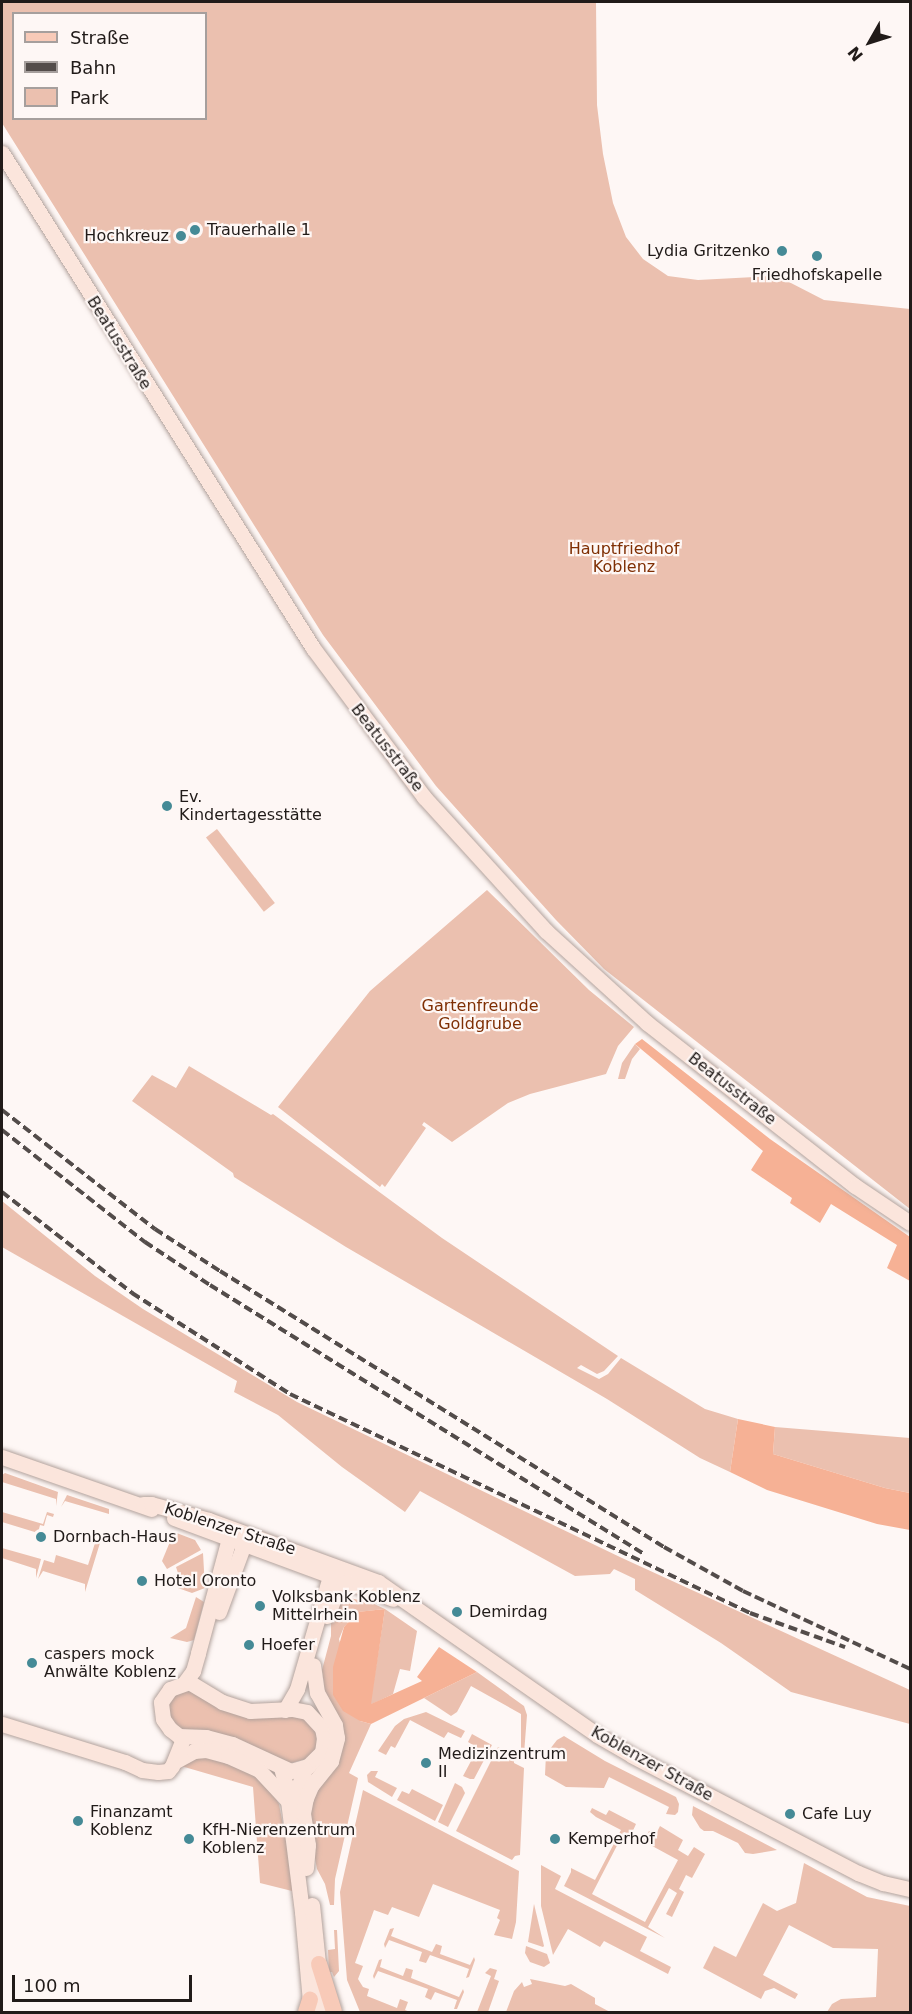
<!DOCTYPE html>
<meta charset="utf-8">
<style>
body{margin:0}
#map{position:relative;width:912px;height:2014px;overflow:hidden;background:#fef7f5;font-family:"DejaVu Sans",sans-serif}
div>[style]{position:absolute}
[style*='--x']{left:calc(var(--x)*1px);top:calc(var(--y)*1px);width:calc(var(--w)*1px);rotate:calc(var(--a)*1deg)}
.green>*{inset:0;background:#ebc0af;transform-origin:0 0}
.forest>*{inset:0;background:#f6b195}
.roads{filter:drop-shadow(0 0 2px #b2a29c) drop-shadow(0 0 2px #b2a29c)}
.secondary>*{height:15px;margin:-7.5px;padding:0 7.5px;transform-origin:7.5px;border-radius:7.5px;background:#fbe5dc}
.primary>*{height:16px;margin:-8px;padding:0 8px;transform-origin:8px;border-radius:8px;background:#f8cab8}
.rail>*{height:4px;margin-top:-2px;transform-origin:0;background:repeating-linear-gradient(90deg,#534c4a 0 9px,transparent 0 13.5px)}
.dots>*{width:16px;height:16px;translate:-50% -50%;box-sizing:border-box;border:3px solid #fef7f5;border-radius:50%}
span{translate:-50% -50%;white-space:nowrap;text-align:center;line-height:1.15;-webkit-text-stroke:4.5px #fef7f5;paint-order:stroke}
.poi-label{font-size:16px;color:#211b19}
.left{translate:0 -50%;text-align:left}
.right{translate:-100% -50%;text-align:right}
.street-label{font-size:16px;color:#211b19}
.park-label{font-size:16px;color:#7f2f04}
.frame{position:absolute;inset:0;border:3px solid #211b19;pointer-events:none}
.legend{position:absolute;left:12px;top:12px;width:195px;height:108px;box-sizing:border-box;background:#fef7f5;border:2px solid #a69f9d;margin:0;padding:8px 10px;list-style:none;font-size:18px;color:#211b19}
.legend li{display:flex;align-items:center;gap:12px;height:30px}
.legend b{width:30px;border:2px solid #a69f9d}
.north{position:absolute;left:840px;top:12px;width:60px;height:60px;-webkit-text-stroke:4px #fef7f5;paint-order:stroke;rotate:231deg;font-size:16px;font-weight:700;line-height:24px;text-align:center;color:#211b19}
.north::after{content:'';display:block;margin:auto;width:21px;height:27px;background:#211b19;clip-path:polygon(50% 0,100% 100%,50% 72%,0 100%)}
.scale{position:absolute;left:12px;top:1975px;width:180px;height:27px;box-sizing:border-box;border:3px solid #211b19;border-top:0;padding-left:8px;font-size:18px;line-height:21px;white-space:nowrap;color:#211b19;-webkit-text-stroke:4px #fef7f5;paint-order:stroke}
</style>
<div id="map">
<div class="green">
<i style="clip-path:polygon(evenodd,2px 2px,596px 2px,597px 105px,603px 154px,613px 203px,626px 237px,643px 259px,668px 276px,698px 280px,771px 276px,789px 282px,824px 300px,910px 309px,910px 1209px,604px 969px,556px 920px,436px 786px,323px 635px,2px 123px,2px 2px,14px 14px,206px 14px,206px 118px,14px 118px,14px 14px)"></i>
<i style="left:217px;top:829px;width:94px;height:14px;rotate:52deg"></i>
<i style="clip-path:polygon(487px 890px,589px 990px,634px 1027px,618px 1046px,606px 1074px,530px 1094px,508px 1103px,452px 1142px,424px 1122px,422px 1125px,426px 1128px,385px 1187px,382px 1184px,380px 1187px,278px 1107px,370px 991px)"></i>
<i style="clip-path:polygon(635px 1044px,640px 1049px,632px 1059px,625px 1079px,618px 1079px,622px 1063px)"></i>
<i style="clip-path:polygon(189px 1066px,271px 1115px,273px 1114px,442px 1238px,618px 1356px,604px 1371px,597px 1374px,581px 1365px,577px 1368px,599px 1379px,608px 1374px,621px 1358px,705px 1409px,738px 1419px,730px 1472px,700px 1458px,607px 1399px,346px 1247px,234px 1177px,233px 1173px,132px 1101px,152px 1075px,176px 1088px)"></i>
<i style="clip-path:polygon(2px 1201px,95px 1276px,143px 1309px,297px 1402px,622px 1558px,910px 1690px,910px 1724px,791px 1692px,721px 1643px,635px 1590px,635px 1579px,614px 1569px,610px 1574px,575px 1576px,420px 1491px,405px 1512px,342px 1467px,278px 1415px,234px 1392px,237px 1381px,2px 1247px)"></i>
<i style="clip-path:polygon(775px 1427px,910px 1438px,910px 1493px,885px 1488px,773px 1454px)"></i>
<i style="clip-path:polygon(5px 1473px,58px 1492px,56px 1506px,56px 1499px,2px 1482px,2px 1475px)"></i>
<i style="clip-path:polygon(67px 1495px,109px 1509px,109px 1514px,65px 1501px,61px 1507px)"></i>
<i style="clip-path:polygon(2px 1512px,43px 1524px,47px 1512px,54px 1514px,53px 1517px,47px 1515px,44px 1526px,40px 1525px,38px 1533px,2px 1522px)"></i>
<i style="clip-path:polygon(174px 1532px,195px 1540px,201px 1550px,167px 1569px,162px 1561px)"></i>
<i style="clip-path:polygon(101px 1533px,103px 1533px,85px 1592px,85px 1584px,43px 1571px,38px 1579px,44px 1560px,54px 1563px,56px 1555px,88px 1565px,96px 1540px,99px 1540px)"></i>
<i style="clip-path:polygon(2px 1548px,41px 1559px,36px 1578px,36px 1569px,2px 1558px)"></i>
<i style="clip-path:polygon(203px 1553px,205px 1588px,192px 1593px,178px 1588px,171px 1577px,178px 1573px,176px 1567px)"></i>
<i style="clip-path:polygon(196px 1597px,204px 1602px,194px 1640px,187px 1642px,170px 1638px,186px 1628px)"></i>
<i style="clip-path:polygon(350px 1598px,372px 1603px,385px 1609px,417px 1631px,410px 1671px,400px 1669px,393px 1694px,370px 1705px,385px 1609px,358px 1612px,344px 1627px,339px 1639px,360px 1721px,371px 1724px,349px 1773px,358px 1778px,356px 1787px,335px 1879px,334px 1905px,330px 1905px,325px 1884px,317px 1869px,309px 1827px,326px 1699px,322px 1670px,331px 1636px,331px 1622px,337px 1601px,343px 1603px)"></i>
<i style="clip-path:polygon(477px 1672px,524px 1706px,527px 1715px,524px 1754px,521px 1752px,521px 1714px,471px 1686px,457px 1712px,451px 1716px,424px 1698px)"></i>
<i style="clip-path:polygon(185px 1688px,259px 1717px,302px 1717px,315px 1728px,318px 1746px,310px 1758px,291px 1763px,181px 1730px,169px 1718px,167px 1702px,171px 1696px)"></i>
<i style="clip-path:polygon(426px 1712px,465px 1731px,461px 1738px,448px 1732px,444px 1738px,410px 1720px,395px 1748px,391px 1746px,386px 1755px,378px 1751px,395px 1726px,404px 1719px)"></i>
<i style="clip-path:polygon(472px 1734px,492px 1745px,474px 1779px,470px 1779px,463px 1776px,478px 1748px,468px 1742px)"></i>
<i style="clip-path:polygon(564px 1736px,605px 1761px,676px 1797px,679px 1804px,678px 1812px,675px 1815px,666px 1814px,669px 1807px,609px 1777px,604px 1788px,566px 1787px,545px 1775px,546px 1754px,557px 1740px)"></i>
<i style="clip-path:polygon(498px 1747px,514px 1756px,514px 1763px,524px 1768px,520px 1855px,515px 1856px,512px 1860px,456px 1831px)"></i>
<i style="clip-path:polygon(197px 1757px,216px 1757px,260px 1777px,271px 1790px,279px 1804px,292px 1872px,292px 1891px,260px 1883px,253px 1787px,181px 1766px)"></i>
<i style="clip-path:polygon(371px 1771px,378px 1771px,375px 1777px,397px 1788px,392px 1797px,368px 1782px,367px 1775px)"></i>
<i style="clip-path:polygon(455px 1783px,462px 1787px,465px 1793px,448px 1827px,438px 1822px)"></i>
<i style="clip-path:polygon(412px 1789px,443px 1805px,435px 1821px,397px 1800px,402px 1791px,409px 1794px)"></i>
<i style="clip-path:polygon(363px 1790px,519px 1871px,516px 1922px,512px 1939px,494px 1935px,500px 1920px,497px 1918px,500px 1910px,433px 1884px,419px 1917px,392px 1907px,388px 1915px,374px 1910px,355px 1963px,363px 1966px,358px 1979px,363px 1987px,369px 1989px,367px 1996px,397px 2008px,400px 1999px,408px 2002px,405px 2010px,410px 2012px,360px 2012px,347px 1980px,340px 1892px)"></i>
<i style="clip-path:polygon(693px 1806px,777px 1850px,753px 1854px,745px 1853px,738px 1843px,713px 1831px,704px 1831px,700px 1828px,692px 1815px)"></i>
<i style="clip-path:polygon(592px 1808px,606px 1815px,609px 1810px,636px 1824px,631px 1835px,624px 1832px,592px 1894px,645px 1922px,678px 1860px,643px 1841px,649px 1831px,656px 1834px,660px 1826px,683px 1840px,678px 1850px,688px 1856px,694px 1847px,705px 1854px,692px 1878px,686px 1875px,679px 1889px,684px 1892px,672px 1917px,666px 1914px,677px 1893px,669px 1888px,648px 1927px,665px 1938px,564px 1886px,571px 1872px,571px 1868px,595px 1880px,621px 1830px,596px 1817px,590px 1812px)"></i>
<i style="clip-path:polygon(804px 1863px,867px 1897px,910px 1906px,910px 2012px,827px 2012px,832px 2004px,841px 1999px,876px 1997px,878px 1949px,833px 1948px,789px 1925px,763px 1975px,798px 1994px,795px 1999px,774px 1988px,765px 1991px,761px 1999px,703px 1968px,714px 1946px,736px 1957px,763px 1903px,777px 1911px,796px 1903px)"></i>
<i style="clip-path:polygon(541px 1865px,561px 1876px,555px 1889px,647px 1937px,640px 1951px,671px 1967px,668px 1974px,604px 1941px,600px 1947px,568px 1929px,553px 1955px,541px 1906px)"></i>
<i style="clip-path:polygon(534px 1904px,544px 1946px,543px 1947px,528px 1942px)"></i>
<i style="clip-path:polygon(394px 1928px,391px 1936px,432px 1952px,436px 1944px,442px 1946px,440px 1954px,470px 1965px,474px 1957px,475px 1960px,469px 1977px,466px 1978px,469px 1969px,430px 1955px,426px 1963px,419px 1961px,422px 1952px,389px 1940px,385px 1948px,384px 1944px,390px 1929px)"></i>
<i style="clip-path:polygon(334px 1930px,337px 1930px,339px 1971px,334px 1977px,332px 1972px,329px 1972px,328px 1950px,335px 1949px)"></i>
<i style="clip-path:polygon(526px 1946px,547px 1954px,550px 1963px,544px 1967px,530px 1962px,525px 1953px)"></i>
<i style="clip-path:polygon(382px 1959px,380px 1967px,403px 1976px,406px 1968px,413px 1970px,411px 1978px,459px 1997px,463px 1989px,464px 1992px,457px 2009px,454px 2009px,457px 2000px,435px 1992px,431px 2000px,425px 1997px,428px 1989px,378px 1971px,374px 1979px,373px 1976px,379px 1960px)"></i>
<i style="clip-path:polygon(490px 1968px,497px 1970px,494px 1979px,499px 1981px,488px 2012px,477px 2012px,491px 1976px,485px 1973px)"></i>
<i style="clip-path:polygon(530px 1979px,565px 1986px,571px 1984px,595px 1998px,595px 2004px,610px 2012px,506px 2012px,514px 1991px,522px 1982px,524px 1987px,532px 1984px)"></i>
</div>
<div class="forest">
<i style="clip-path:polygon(642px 1039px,770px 1139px,910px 1237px,910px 1281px,887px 1268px,897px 1245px,831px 1204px,820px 1223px,790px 1203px,792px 1198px,751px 1170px,763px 1151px,635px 1044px)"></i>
<i style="clip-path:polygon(738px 1419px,775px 1427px,773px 1454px,885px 1488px,910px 1493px,910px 1530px,877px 1524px,767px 1490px,730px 1472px)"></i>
<i style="clip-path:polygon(385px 1609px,371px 1704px,422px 1681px,417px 1677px,439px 1647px,477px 1672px,371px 1724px,360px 1721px,343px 1711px,333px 1695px,333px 1667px,344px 1627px,357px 1612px)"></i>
</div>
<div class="roads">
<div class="secondary">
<i style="--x:2;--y:153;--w:585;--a:57.86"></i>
<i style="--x:313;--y:648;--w:186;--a:53.3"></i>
<i style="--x:424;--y:797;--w:181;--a:47.7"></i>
<i style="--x:546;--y:931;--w:137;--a:42.3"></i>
<i style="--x:647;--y:1023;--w:264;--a:38.1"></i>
<i style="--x:855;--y:1186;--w:66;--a:33.9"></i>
<i style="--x:2;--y:1457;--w:158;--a:19.2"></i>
<i style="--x:143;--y:1504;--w:8;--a:0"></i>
<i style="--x:151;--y:1504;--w:60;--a:15.4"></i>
<i style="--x:209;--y:1520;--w:180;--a:20.1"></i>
<i style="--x:378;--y:1582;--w:267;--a:34.9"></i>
<i style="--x:597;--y:1735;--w:39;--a:30"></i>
<i style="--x:631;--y:1755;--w:256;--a:27.5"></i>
<i style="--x:858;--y:1873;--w:27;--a:22"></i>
<i style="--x:883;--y:1883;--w:28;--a:13"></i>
<i style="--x:174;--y:1518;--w:233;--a:20.3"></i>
<i style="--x:219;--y:1612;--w:81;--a:-69.8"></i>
<i style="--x:327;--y:1616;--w:22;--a:-69"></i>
<i style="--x:335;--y:1595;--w:17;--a:-50"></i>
<i style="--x:185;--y:1682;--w:14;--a:-54"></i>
<i style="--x:193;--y:1671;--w:19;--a:-74"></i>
<i style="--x:198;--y:1653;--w:126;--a:-74.9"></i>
<i style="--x:189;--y:1682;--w:39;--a:31"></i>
<i style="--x:222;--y:1702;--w:29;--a:18"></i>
<i style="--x:250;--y:1711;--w:42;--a:-2.7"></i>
<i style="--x:292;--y:1709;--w:15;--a:11"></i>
<i style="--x:307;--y:1712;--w:22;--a:47"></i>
<i style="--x:322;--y:1728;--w:10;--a:79"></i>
<i style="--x:324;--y:1738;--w:14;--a:98"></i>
<i style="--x:322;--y:1752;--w:20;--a:135"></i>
<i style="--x:308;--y:1766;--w:18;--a:164"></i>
<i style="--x:291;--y:1771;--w:65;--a:-155.4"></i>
<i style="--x:232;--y:1744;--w:27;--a:-165"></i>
<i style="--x:206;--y:1737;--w:27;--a:-178"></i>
<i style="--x:179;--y:1736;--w:11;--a:-142"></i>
<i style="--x:170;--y:1729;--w:12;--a:-125"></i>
<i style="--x:163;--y:1719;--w:17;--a:-97"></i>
<i style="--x:161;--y:1702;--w:16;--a:-55"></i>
<i style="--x:170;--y:1689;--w:20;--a:-20"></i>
<i style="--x:285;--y:1710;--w:24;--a:-60"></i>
<i style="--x:297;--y:1689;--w:128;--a:-73.7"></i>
<i style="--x:2;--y:1724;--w:129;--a:17.2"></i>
<i style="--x:125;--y:1762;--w:19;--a:25"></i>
<i style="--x:142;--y:1770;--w:16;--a:7"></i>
<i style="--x:158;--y:1772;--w:10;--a:-6"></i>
<i style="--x:168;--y:1771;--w:6;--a:-51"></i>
<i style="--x:172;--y:1766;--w:31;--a:-68"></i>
<i style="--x:174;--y:1762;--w:23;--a:-29"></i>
<i style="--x:194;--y:1751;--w:12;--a:-5"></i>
<i style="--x:206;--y:1750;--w:23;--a:15"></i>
<i style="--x:228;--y:1756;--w:34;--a:24"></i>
<i style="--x:259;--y:1770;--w:41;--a:47"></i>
<i style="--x:281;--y:1768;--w:18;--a:74"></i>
<i style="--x:286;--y:1785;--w:128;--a:82.8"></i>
<i style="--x:302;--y:1912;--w:100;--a:84.9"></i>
<i style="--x:298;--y:1813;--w:26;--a:-90"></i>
<i style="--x:298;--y:1787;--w:19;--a:-69"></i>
<i style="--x:306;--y:1868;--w:23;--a:-85"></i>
<i style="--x:308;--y:1845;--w:32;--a:-99"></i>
<i style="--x:303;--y:1813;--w:15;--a:-79"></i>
<i style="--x:306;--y:1798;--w:13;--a:-67"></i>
<i style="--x:311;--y:1786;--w:32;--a:-51"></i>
<i style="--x:331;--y:1761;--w:24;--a:-75"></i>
<i style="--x:337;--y:1738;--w:13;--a:-99"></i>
<i style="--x:335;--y:1725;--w:37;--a:-119"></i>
<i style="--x:317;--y:1693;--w:28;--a:-98"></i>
<i style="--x:312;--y:1905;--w:108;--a:84.1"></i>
</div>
<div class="primary">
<i style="--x:319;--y:1964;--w:50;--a:72.6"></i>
<i style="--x:306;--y:2012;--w:13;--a:-72"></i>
</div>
</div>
<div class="rail">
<i style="--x:2;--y:1110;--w:194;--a:37.9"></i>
<i style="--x:155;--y:1229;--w:77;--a:32.9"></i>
<i style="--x:220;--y:1271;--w:523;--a:31.87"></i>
<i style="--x:664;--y:1547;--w:90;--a:29.1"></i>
<i style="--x:743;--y:1591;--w:184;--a:25"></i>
<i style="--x:2;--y:1130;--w:182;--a:38.1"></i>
<i style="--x:145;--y:1242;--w:78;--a:33.5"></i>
<i style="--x:210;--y:1285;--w:511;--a:31.79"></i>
<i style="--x:2;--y:1192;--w:165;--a:37.8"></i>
<i style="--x:132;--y:1293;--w:188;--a:32.6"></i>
<i style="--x:290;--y:1394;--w:509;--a:25.46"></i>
<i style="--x:750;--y:1613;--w:101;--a:19.7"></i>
</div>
<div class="dots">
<i style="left:195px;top:230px;background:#458a96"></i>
<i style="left:181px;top:236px;background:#458a96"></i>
<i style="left:782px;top:251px;background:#458a96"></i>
<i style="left:817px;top:256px;background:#458a96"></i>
<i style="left:167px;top:806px;background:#458a96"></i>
<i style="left:41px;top:1537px;background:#458a96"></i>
<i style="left:142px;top:1581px;background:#458a96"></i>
<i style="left:260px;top:1606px;background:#458a96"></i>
<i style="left:457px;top:1612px;background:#458a96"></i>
<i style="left:249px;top:1645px;background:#458a96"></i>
<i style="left:32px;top:1663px;background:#458a96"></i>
<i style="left:426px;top:1763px;background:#458a96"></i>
<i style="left:790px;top:1814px;background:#458a96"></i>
<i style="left:78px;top:1821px;background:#458a96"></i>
<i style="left:189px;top:1839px;background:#458a96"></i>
<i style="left:555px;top:1839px;background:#458a96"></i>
</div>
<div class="poi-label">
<span class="left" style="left:207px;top:230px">Trauerhalle 1</span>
<span class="right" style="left:169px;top:236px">Hochkreuz</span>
<span class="right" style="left:770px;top:251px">Lydia Gritzenko</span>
<span style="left:817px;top:275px">Friedhofskapelle</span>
<span class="left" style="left:179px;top:806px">Ev.<br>Kindertagesstätte</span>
<span class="left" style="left:53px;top:1537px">Dornbach-Haus</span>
<span class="left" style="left:154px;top:1581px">Hotel Oronto</span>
<span class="left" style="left:272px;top:1606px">Volksbank Koblenz<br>Mittelrhein</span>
<span class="left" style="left:469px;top:1612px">Demirdag</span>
<span class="left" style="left:261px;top:1645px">Hoefer</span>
<span class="left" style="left:44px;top:1663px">caspers mock<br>Anwälte Koblenz</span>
<span class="left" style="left:438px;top:1763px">Medizinzentrum<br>II</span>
<span class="left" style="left:90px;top:1821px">Finanzamt<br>Koblenz</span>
<span class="left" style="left:802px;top:1814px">Cafe Luy</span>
<span class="left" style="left:202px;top:1839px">KfH-Nierenzentrum<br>Koblenz</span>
<span class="left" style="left:568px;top:1839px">Kemperhof</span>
</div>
<div class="street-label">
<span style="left:119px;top:343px;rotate:58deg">Beatusstraße</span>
<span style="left:387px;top:748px;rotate:52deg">Beatusstraße</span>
<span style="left:732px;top:1089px;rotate:38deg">Beatusstraße</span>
<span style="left:230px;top:1529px;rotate:18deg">Koblenzer Straße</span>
<span style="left:652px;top:1764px;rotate:29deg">Koblenzer Straße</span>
</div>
<div class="park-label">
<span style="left:624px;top:558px">Hauptfriedhof<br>Koblenz</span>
<span style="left:480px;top:1015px">Gartenfreunde<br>Goldgrube</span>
</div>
<div class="frame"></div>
<ul class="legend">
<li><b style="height:8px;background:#f8cab8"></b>Straße</li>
<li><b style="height:8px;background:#534c4a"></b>Bahn</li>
<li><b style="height:16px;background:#ebc0af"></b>Park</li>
</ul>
<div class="north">N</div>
<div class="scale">100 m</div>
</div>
